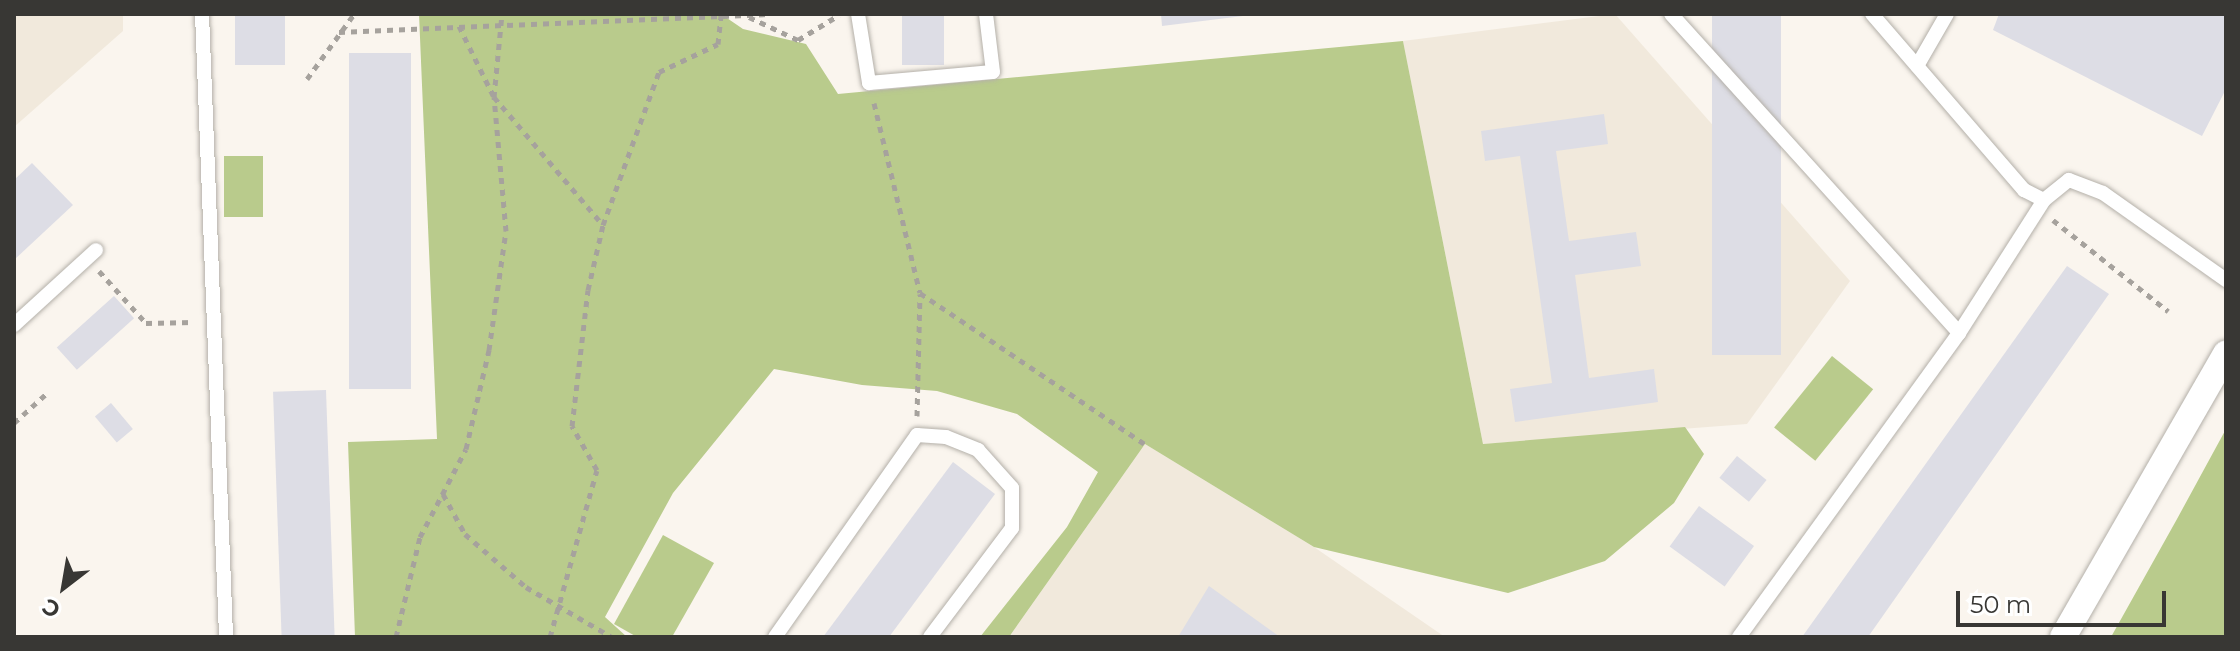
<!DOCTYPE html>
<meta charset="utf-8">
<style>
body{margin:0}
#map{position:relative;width:2240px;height:651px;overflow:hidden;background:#faf5ee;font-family:Montserrat,sans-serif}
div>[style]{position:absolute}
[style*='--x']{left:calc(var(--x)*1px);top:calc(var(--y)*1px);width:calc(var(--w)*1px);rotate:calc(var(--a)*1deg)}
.built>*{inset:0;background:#f1e9dc}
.green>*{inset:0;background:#b9cb8c;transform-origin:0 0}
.building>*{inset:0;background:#dddde5;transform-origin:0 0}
.path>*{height:5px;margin-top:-2.5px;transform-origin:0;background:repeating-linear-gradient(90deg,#a6a29d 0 6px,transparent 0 12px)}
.roads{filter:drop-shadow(0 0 2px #b4b0a9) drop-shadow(0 0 2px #b4b0a9)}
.lane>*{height:14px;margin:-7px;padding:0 7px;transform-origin:7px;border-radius:7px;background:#fff}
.street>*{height:26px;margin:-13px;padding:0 13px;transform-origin:13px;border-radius:13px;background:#fff}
span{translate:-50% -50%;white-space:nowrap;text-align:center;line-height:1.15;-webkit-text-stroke:7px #fff;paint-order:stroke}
.frame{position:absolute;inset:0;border:16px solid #383734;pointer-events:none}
.north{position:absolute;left:24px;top:547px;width:80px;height:80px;-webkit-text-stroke:6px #fff;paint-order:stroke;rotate:211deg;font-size:22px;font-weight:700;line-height:32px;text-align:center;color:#383734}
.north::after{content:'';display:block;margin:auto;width:28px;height:36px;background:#383734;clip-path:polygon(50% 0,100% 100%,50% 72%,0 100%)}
.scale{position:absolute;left:1956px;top:591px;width:210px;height:36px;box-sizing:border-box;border:4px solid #383734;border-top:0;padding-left:10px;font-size:24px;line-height:28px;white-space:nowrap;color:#383734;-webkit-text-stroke:6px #fff;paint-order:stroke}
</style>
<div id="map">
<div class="built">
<i style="clip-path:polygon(14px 14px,123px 14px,123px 31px,14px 127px)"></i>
<i style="clip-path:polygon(1615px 14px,1850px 281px,1747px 424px,1483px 444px,1403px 41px)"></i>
<i style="clip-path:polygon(1145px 444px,1314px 547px,1445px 637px,1009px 637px)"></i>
</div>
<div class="green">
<i style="clip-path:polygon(419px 14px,721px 14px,743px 29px,806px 44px,838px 94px,1403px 41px,1483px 444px,1685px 427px,1704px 454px,1674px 503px,1605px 561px,1508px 593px,1314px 547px,1145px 444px,1009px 637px,980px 637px,1067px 527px,1098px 472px,1017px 414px,937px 391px,862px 385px,774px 369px,673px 493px,605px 617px,627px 637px,355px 637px,348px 442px,437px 439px)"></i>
<i style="left:224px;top:156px;width:39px;height:61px"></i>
<i style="left:1832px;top:356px;width:53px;height:92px;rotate:39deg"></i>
<i style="clip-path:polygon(2226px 429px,2226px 637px,2111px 637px,2177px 519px)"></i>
<i style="clip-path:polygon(663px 535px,714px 563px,672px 637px,637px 637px,614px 624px)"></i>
</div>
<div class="building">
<i style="left:235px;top:14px;width:50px;height:51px"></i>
<i style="left:902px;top:14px;width:42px;height:51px"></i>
<i style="clip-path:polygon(1161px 14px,1243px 14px,1243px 16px,1162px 26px)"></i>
<i style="left:1712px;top:14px;width:69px;height:341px"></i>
<i style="clip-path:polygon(1999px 14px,2226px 14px,2226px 89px,2202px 136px,1993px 30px)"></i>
<i style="left:349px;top:53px;width:62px;height:336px"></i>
<i style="clip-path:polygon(1604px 114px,1608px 144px,1556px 151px,1569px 241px,1636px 232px,1641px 266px,1575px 275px,1589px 378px,1654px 369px,1658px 402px,1515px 422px,1510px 389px,1552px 383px,1520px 156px,1485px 161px,1481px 131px)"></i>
<i style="clip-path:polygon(32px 163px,73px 205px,14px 260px,14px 180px)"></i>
<i style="clip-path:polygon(2067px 266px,2109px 294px,1868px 637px,1802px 637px)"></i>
<i style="left:114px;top:296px;width:30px;height:77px;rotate:48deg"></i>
<i style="left:326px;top:390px;width:247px;height:53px;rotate:88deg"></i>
<i style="left:111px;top:403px;width:34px;height:21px;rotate:50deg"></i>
<i style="left:1737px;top:456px;width:38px;height:28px;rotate:39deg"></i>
<i style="clip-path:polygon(953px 462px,995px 494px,889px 637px,823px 637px)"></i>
<i style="left:1699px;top:506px;width:68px;height:50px;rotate:36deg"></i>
<i style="clip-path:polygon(1209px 586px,1280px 637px,1178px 637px)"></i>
</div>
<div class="path">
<i style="--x:749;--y:17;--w:54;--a:25.1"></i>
<i style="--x:798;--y:40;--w:48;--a:-31.4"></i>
<i style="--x:459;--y:26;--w:79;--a:63.8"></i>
<i style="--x:494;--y:97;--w:168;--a:49.6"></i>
<i style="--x:339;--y:32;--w:431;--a:-2.4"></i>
<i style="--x:307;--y:79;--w:80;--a:-54.1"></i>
<i style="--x:874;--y:103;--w:195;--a:76.4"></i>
<i style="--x:920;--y:293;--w:271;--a:33.9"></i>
<i style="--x:2053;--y:220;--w:147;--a:38.4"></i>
<i style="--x:99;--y:271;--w:70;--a:47.9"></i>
<i style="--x:146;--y:323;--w:48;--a:-1.2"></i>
<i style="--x:917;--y:416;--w:122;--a:-88.6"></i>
<i style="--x:14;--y:423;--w:43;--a:-42.2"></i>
<i style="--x:443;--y:494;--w:46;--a:61.2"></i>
<i style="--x:465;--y:534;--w:81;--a:41"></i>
<i style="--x:526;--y:587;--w:99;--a:30.2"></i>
<i style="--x:396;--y:637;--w:103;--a:-76.5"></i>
<i style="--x:420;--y:537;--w:99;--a:-62.4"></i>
<i style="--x:466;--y:449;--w:102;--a:-76.9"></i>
<i style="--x:489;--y:350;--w:120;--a:-81.9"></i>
<i style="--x:506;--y:231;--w:135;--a:-95.1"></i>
<i style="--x:494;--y:97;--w:83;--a:-84.5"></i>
<i style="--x:550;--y:637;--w:173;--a:-74.3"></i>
<i style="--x:597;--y:470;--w:51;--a:-119.6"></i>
<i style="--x:572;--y:426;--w:137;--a:-83.3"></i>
<i style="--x:588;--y:290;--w:67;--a:-77"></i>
<i style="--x:603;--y:225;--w:163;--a:-69.9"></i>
<i style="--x:659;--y:72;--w:65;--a:-25.4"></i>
<i style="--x:718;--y:44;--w:30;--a:-84"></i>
</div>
<div class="roads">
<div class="lane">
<i style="--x:202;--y:14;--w:623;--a:87.79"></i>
<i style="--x:858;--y:14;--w:70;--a:80.9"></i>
<i style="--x:869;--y:83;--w:124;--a:-5.1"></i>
<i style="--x:993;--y:72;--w:58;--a:-96.9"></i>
<i style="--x:1671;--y:14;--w:430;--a:47.9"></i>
<i style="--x:1872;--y:14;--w:233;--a:49.2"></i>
<i style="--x:2024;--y:190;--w:22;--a:27"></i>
<i style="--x:2044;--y:200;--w:32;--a:-39"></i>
<i style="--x:2069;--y:180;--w:36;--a:21"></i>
<i style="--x:2103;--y:193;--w:151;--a:35.3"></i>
<i style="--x:1917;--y:66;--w:60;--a:-60"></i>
<i style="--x:14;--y:325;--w:111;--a:-42.4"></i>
<i style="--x:775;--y:637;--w:247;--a:-54.9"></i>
<i style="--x:917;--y:435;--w:29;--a:4"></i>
<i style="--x:946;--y:437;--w:35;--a:22"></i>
<i style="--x:978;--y:450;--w:51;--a:48.2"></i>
<i style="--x:1012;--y:488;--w:40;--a:90"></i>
<i style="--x:1012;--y:528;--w:136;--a:127"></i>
<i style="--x:1739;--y:637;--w:375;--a:-54.1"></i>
<i style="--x:1959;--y:333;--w:158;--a:-57.4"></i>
</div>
<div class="street">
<i style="--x:2063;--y:637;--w:327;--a:-60.1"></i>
</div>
</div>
<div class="frame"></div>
<div class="north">С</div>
<div class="scale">50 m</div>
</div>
